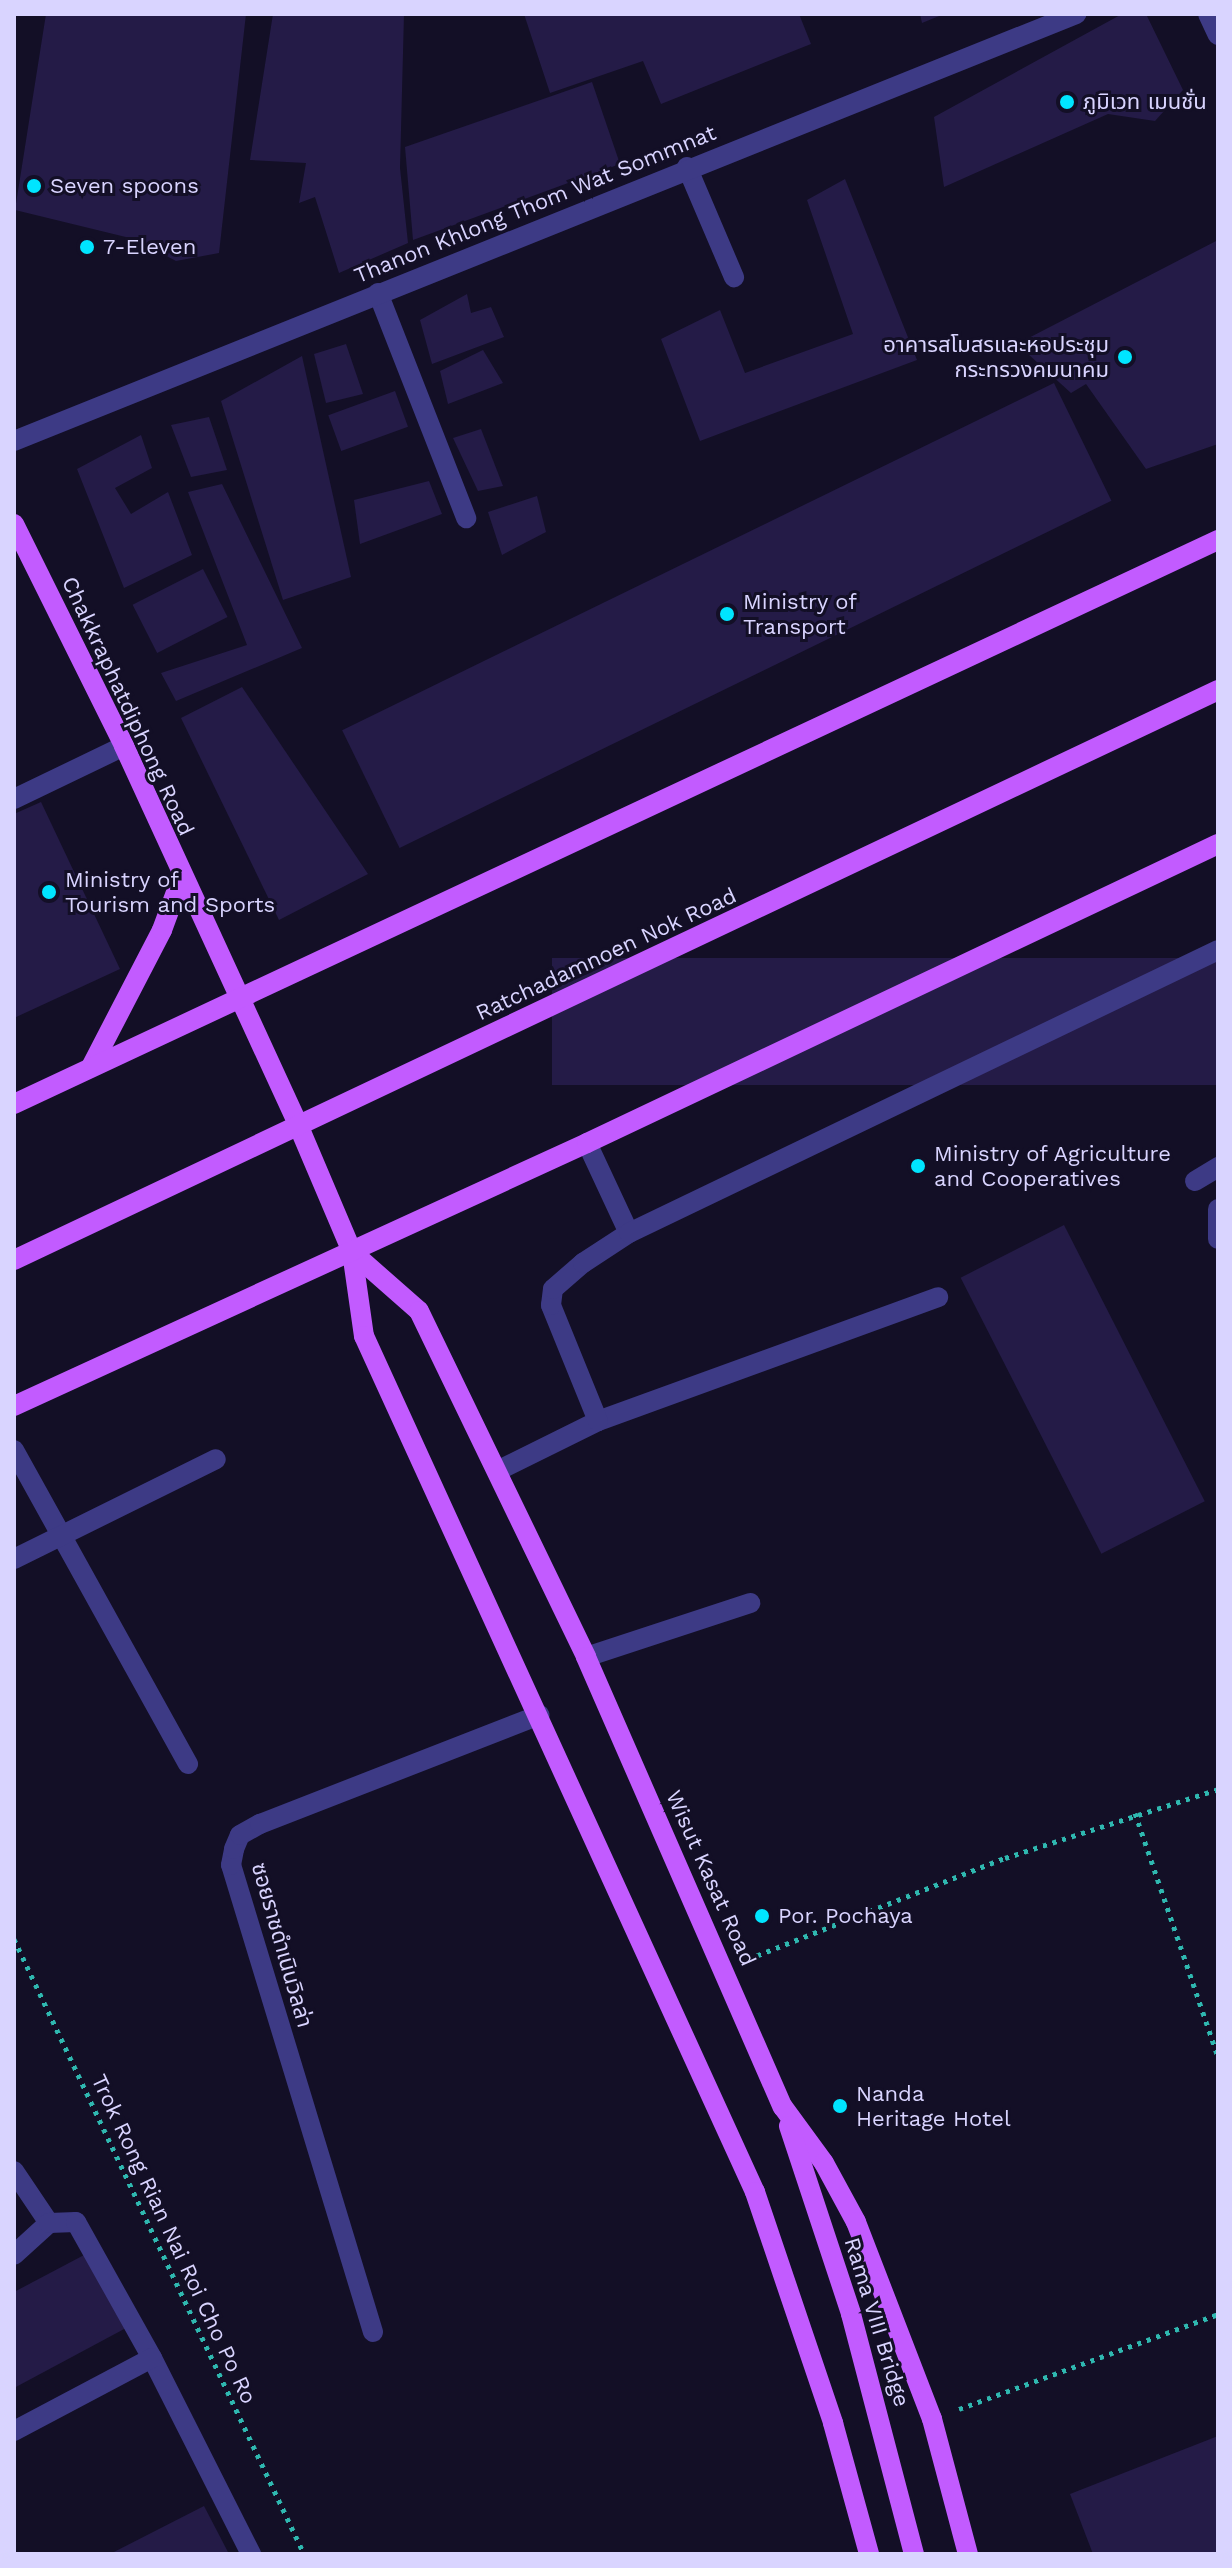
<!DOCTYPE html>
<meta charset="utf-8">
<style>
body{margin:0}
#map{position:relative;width:1232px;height:2568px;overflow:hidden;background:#130f26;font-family:"Work Sans","Noto Sans Thai",sans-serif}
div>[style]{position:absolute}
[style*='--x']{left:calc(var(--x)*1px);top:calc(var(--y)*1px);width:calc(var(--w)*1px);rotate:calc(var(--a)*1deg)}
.building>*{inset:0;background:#241b47;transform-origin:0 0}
.path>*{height:5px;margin-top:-2.5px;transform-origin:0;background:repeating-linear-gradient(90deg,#2fb8b0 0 4px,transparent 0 10px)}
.minor>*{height:20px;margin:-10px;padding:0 10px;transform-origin:10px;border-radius:10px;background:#3d3a85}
.major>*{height:20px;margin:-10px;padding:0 10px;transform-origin:10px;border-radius:10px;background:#c25bff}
.dots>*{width:22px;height:22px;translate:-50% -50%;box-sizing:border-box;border:4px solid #130f26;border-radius:50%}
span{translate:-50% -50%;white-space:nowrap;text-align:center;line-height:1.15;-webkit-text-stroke:6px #130f26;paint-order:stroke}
.poi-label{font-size:22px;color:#d9d4ff}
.left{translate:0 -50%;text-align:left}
.right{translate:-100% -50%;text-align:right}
.street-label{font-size:22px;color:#d9d4ff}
.frame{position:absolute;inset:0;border:16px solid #d9d4ff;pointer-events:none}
</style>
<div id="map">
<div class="building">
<i style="clip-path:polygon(46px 14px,246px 14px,219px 253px,176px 261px,134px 239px,15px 210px)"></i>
<i style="clip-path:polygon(273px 14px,404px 14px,400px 168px,408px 243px,339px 273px,315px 197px,299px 203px,306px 163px,250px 160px)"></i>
<i style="clip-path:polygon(524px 14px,799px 14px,811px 44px,661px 104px,643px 61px,550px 93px)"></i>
<i style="clip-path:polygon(920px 14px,944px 14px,922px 23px)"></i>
<i style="clip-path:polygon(1122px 14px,1146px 14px,1183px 90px,1155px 121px,1108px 114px,944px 187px,934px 117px)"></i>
<i style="clip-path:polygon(592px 82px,620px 164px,413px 240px,405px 147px)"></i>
<i style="clip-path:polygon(845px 179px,917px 360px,700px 441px,661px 339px,720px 310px,745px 373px,853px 334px,807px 200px)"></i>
<i style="clip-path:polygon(1218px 240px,1218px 444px,1146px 469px,1086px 384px,1071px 393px,1017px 344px)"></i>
<i style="clip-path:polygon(467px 294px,471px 313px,491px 307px,504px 337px,432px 364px,420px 320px)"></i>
<i style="clip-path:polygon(346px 344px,363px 394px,326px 403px,314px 354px)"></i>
<i style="clip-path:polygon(483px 350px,503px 383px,448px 404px,440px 371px)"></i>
<i style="clip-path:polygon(302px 356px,351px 577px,283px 600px,221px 401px)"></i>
<i style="left:1054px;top:383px;width:131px;height:792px;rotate:64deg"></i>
<i style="left:395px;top:391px;width:38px;height:71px;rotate:70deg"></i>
<i style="clip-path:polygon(209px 417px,227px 470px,191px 477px,171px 425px)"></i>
<i style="clip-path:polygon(481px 429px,503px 486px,478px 491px,453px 438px)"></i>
<i style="clip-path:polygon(141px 435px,152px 468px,115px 488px,131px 514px,168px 492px,192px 555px,124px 588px,77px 469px)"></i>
<i style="clip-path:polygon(429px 481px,442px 514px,360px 544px,354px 500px)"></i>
<i style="clip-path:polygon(222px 484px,302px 648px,176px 701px,161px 673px,247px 645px,188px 492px)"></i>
<i style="clip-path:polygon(537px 496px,546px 532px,502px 555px,488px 512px)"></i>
<i style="left:203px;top:569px;width:54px;height:79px;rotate:63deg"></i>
<i style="clip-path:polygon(242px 687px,368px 874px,279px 920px,181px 718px)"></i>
<i style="clip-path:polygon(41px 802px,120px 969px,14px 1018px,14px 814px)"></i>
<i style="left:1218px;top:958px;width:127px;height:666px;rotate:90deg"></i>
<i style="left:1064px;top:1225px;width:310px;height:116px;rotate:63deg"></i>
<i style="clip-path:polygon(86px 2254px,126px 2328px,14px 2388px,14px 2292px)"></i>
<i style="clip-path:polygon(1218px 2436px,1218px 2554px,1093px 2554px,1070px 2494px)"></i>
<i style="clip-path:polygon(204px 2506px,229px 2554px,110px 2554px)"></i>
</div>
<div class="path">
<i style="--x:1135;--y:1813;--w:258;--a:71.2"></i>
<i style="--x:14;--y:1939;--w:680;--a:64.75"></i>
<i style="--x:748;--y:1959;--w:276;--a:-21.5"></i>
<i style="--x:1005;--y:1858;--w:224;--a:-17.9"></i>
<i style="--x:959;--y:2409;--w:276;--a:-20.1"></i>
</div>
<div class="minor">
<i style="--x:1208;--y:14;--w:23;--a:65"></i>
<i style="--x:687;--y:167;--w:120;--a:66.9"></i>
<i style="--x:378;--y:293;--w:242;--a:68.6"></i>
<i style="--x:14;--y:441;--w:1145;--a:-21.9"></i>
<i style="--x:14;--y:799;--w:122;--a:-25.7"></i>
<i style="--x:587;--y:1143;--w:99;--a:65"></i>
<i style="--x:1195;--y:1181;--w:27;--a:-31"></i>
<i style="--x:1218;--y:1209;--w:30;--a:90"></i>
<i style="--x:598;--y:1421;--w:362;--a:-20"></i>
<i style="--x:14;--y:1450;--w:359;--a:61"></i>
<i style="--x:499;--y:1470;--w:110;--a:-26.3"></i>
<i style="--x:598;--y:1421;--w:125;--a:-112.1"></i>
<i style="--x:551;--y:1305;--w:16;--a:-83"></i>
<i style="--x:553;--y:1289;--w:40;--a:-41"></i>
<i style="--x:583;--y:1263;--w:55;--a:-33.1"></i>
<i style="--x:629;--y:1233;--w:653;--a:-25.66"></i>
<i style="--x:14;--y:1559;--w:225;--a:-26.3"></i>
<i style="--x:586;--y:1657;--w:173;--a:-18.2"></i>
<i style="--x:14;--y:2171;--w:63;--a:56.1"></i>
<i style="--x:49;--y:2223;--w:47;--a:137.6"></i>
<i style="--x:49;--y:2223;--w:27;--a:-2"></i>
<i style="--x:76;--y:2222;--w:156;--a:60.8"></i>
<i style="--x:152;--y:2358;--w:220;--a:63.2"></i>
<i style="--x:373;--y:2332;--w:488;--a:-106.9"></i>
<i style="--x:231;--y:1865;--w:16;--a:-79"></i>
<i style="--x:234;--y:1849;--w:15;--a:-67"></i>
<i style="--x:240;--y:1835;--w:23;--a:-29"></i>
<i style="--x:260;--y:1824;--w:300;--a:-21.3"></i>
<i style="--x:14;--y:2431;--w:156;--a:-27.9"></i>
</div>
<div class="major">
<i style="--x:14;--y:524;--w:248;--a:63.6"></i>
<i style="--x:124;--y:746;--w:419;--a:65.3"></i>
<i style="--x:299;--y:1127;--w:136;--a:67"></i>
<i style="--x:352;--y:1252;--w:85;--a:81.9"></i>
<i style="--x:364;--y:1336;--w:941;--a:65.45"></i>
<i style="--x:755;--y:2192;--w:244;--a:71.3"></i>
<i style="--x:833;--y:2423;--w:136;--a:74.6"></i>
<i style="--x:91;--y:1067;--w:154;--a:-62.6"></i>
<i style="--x:162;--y:930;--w:58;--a:-69.7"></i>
<i style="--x:14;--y:1104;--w:1330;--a:-25.1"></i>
<i style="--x:352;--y:1252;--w:89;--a:41.4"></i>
<i style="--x:419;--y:1311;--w:384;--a:64.2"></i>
<i style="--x:586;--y:1657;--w:491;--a:66.4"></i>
<i style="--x:783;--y:2107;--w:69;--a:53.8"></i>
<i style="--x:824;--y:2163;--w:67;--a:61.5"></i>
<i style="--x:856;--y:2222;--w:211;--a:68.9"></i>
<i style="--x:932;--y:2419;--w:140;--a:75.1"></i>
<i style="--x:14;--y:1260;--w:1332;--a:-25.33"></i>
<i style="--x:14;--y:1406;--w:630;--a:-24.65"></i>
<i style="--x:587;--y:1143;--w:698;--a:-25.35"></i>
<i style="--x:789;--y:2126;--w:198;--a:71.7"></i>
<i style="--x:851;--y:2314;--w:248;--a:75.3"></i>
</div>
<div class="dots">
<i style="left:1067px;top:102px;background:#00e5ff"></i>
<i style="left:34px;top:186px;background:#00e5ff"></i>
<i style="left:87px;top:247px;background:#00e5ff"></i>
<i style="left:1125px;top:357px;background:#00e5ff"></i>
<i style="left:727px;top:614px;background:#00e5ff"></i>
<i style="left:49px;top:892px;background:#00e5ff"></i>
<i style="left:918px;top:1166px;background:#00e5ff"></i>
<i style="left:762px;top:1916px;background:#00e5ff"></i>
<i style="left:840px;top:2106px;background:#00e5ff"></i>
</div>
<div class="poi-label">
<span class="left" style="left:1083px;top:102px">ภูมิเวท เมนชั่น</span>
<span class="left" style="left:50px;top:186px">Seven spoons</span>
<span class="left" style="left:103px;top:247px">7-Eleven</span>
<span class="right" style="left:1109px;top:357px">อาคารสโมสรและหอประชุม<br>กระทรวงคมนาคม</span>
<span class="left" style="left:743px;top:614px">Ministry of<br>Transport</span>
<span class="left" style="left:65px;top:892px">Ministry of<br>Tourism and Sports</span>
<span class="left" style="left:934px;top:1166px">Ministry of Agriculture<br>and Cooperatives</span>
<span class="left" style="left:778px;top:1916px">Por. Pochaya</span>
<span class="left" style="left:856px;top:2106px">Nanda<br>Heritage Hotel</span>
</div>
<div class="street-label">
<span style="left:535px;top:204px;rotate:-22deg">Thanon Khlong Thom Wat Sommnat</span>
<span style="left:128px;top:706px;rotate:65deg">Chakkraphatdiphong Road</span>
<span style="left:606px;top:954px;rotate:-25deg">Ratchadamnoen Nok Road</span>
<span style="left:711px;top:1878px;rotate:66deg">Wisut Kasat Road</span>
<span style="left:282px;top:1945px;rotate:74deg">ซอยราชดำเนินวิลล่า</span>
<span style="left:174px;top:2239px;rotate:65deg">Trok Rong Rian Nai Roi Cho Po Ro</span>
<span style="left:877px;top:2322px;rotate:73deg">Rama VIII Bridge</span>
</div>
<div class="frame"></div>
</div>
